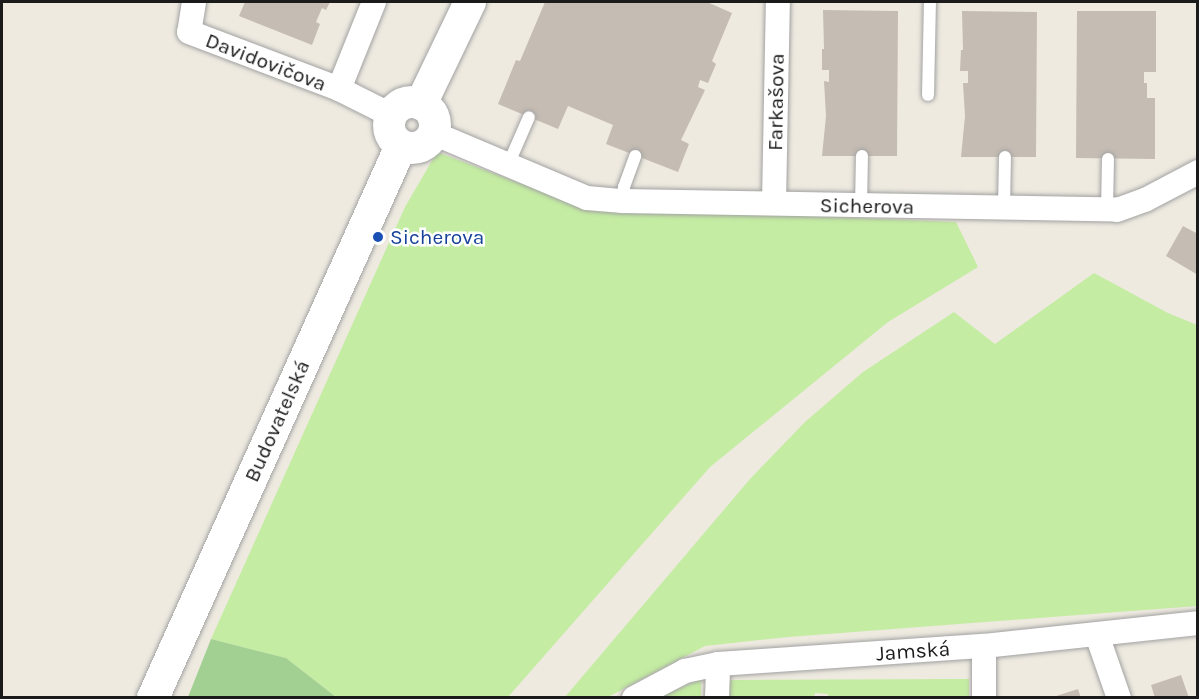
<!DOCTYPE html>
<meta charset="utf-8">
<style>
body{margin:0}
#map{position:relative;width:1199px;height:699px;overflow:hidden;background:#eeeae0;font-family:Karla,sans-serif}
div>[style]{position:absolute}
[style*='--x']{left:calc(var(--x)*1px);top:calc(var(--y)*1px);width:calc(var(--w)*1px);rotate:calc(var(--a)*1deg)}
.grass>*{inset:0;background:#c4eca2}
.forest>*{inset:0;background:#a2d092}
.building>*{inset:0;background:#c5bcb3}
.roads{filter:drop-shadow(0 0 2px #a2a2a2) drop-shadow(0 0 2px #a2a2a2)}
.service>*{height:12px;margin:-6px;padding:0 6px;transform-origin:6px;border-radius:6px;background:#fff}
.minor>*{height:24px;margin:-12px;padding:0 12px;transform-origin:12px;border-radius:12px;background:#fff}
.tertiary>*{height:32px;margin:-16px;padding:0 16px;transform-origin:16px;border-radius:16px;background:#fff}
.tertiary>.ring{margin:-16px;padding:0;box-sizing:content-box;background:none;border:32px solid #fff;border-radius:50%}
.dots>*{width:16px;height:16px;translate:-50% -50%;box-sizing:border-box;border:3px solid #fff;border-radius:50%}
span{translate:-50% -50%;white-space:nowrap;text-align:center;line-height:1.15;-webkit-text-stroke:5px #fff;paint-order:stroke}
.street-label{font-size:21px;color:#1b1b1b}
.transit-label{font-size:21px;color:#164399}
.left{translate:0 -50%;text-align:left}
.frame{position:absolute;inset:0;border:3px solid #1b1b1b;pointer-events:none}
</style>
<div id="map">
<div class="grass">
<i style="clip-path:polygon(437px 152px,583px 207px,956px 222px,978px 267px,888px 322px,710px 467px,508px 697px,336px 697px,286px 658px,211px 639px,405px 207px)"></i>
<i style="clip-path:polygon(1094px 273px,1168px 313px,1197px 325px,1197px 606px,788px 637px,705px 646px,608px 697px,565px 697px,750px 479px,805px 422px,863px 372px,954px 312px,995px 344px)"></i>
<i style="clip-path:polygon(701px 679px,701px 697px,659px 697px)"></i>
<i style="clip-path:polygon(969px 679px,969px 697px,828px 698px,828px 694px,815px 693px,814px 698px,729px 698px,730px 680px)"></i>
</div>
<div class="forest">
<i style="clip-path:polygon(211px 639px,286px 658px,336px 697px,188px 697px)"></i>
</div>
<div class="building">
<i style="clip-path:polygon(245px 2px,330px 2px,326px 10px,322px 8px,316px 22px,320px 24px,312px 45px,239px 16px)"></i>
<i style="clip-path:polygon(545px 2px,707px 2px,732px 13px,712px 61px,716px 64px,708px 83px,700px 80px,698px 87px,705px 90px,681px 140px,689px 144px,678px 172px,606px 144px,613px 125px,568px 106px,558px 129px,498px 104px,516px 60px,520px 61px)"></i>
<i style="clip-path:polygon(823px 10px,898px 11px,897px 156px,822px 156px,826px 116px,824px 81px,829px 82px,829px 70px,822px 70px,822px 49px,824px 49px)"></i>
<i style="clip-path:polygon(962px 11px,1037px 12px,1036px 157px,961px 157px,965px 116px,963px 83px,968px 83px,968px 71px,960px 71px,961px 50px,963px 50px)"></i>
<i style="clip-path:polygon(1077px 11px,1156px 11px,1156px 72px,1144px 72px,1144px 83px,1147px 83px,1147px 98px,1155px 98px,1155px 159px,1076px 158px)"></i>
<i style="clip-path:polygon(1183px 226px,1198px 234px,1198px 275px,1166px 256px)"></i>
<i style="clip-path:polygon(1181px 675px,1189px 698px,1155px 698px,1151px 685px)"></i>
<i style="clip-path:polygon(1078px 689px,1081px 698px,1053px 698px,1053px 697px)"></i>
</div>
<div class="roads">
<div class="service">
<i style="--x:928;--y:95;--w:93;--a:-88.8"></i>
<i style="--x:508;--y:165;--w:52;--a:-66.4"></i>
<i style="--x:623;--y:201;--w:14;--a:-86"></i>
<i style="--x:624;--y:187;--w:33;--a:-70"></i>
<i style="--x:861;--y:206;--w:50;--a:-88.9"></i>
<i style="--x:1004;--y:208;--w:51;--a:-88.9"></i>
<i style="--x:1107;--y:210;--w:51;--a:-88.9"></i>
</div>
<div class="minor">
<i style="--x:194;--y:2;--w:30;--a:99"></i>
<i style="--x:189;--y:32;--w:160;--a:20.8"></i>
<i style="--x:339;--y:89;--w:58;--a:26.6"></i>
<i style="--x:339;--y:89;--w:94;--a:-68.1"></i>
<i style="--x:433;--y:133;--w:167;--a:22.9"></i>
<i style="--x:587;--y:198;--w:36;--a:5"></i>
<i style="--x:623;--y:201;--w:494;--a:1"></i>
<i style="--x:1117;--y:210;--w:30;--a:-20"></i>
<i style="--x:1145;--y:200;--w:60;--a:-27.8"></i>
<i style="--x:774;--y:203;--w:201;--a:-88.9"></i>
<i style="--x:1097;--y:635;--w:67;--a:70.8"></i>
<i style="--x:634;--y:698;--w:58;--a:-27.9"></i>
<i style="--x:685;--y:671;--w:34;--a:-12"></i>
<i style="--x:718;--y:664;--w:267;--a:-3.9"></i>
<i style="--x:984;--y:646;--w:215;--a:-6.1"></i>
<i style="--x:717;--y:698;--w:34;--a:-88"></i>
<i style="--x:984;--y:698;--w:52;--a:-90"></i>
</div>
<div class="tertiary">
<i class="ring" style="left:389px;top:102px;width:14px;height:14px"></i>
<i style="--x:421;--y:104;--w:113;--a:-64.3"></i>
<i style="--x:153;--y:698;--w:605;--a:-65.81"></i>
</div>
</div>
<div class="dots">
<i style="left:378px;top:237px;background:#1a4fb4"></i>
</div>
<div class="street-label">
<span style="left:266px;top:62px;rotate:21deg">Davidovičova</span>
<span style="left:776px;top:102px;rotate:-89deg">Farkašova</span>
<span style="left:867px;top:206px;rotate:1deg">Sicherova</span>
<span style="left:277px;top:421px;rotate:-66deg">Budovatelská</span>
<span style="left:913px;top:651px;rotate:-4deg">Jamská</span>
</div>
<div class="transit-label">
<span class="left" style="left:390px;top:237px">Sicherova</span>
</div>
<div class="frame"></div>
</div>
